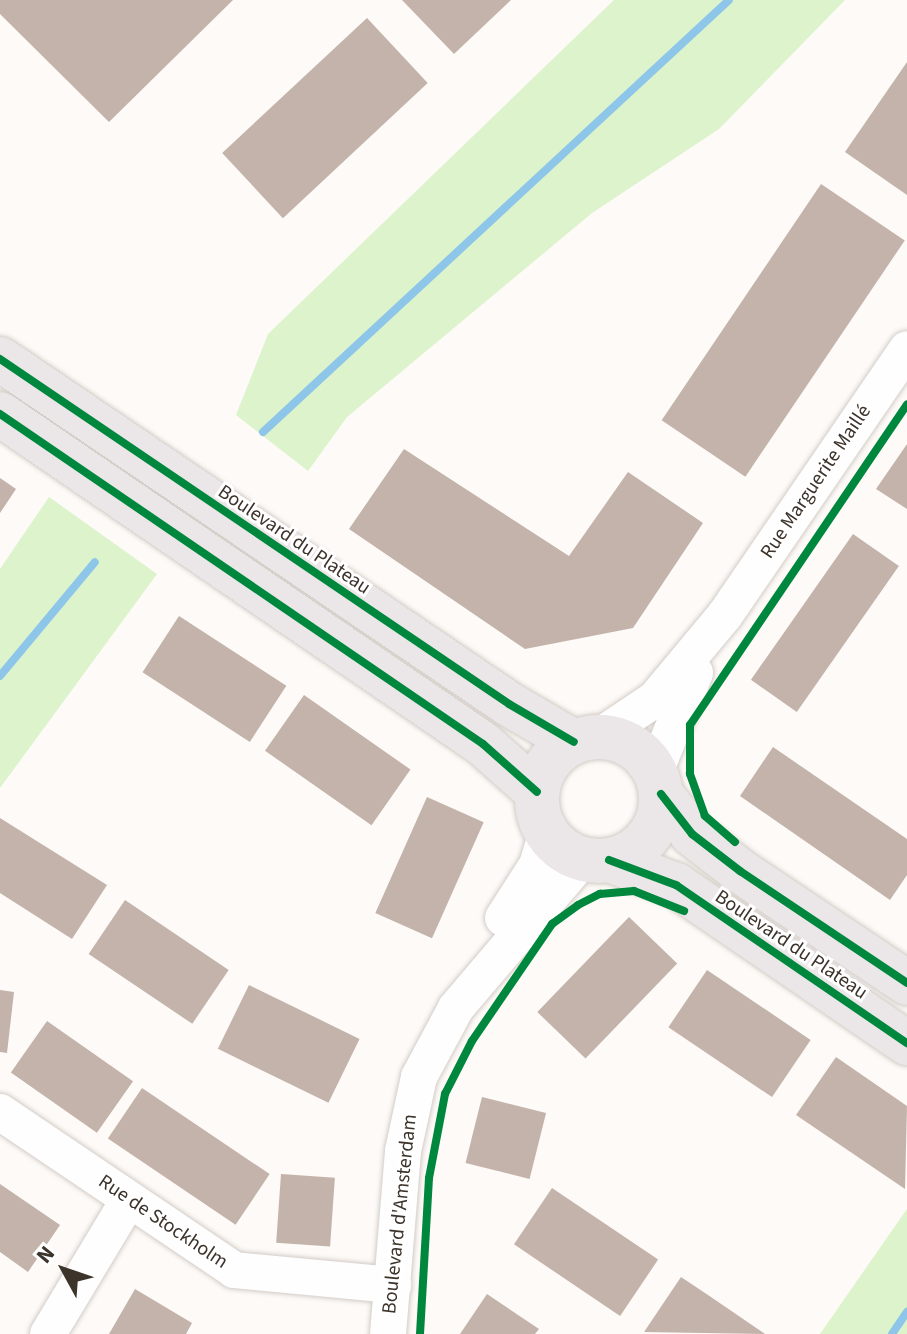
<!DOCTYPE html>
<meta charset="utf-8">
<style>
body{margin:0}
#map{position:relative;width:907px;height:1334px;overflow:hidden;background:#fdfaf7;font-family:"Source Sans 3",sans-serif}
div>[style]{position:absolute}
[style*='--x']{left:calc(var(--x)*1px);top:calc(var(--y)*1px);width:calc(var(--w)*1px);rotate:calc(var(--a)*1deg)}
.green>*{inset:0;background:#dcf3cc}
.stream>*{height:8px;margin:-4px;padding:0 4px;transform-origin:4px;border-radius:4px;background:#8ec6ea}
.building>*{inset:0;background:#c3b3aa;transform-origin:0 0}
.roads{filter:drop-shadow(0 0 2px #d3ccc7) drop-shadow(0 0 2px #d3ccc7)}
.minor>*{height:36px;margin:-18px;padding:0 18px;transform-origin:18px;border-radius:18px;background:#fffefe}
.major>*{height:44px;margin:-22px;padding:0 22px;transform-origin:22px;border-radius:22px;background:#ebe6e7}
.major>.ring{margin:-22px;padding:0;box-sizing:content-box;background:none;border:44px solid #ebe6e7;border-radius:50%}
.cycleway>*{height:8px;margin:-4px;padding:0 4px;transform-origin:4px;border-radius:4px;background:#00873e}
span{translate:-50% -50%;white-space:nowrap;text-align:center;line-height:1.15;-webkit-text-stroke:6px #fff;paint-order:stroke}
.street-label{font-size:20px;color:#3c332b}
.north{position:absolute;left:24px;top:1230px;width:80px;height:80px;-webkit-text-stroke:6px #fff;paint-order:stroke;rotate:310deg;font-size:22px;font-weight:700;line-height:32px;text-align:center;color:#3c332b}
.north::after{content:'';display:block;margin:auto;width:28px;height:36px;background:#3c332b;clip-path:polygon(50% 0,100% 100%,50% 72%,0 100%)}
</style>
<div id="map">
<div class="green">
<i style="clip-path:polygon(614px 0,845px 0,719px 129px,592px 213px,347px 417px,308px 471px,236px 415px,268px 334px)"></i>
<i style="clip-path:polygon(49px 497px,157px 574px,0 788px,0 569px)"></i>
<i style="clip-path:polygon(907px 1209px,907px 1334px,820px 1334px)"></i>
</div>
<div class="stream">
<i style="--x:263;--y:432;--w:635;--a:-42.83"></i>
<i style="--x:0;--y:676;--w:148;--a:-50.2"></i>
<i style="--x:892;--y:1334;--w:27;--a:-56"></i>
</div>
<div class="building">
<i style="clip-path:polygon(0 0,233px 0,109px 122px,0 14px)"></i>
<i style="clip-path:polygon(402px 0,511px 0,454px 54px)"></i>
<i style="left:367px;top:18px;width:89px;height:198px;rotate:47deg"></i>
<i style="clip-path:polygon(907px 62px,907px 195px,845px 152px)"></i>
<i style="left:821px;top:184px;width:101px;height:285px;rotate:34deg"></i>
<i style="clip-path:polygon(907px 444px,907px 509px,876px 489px)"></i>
<i style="clip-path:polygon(404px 449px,569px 556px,628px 472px,703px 523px,633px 628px,525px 649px,349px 529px)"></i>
<i style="clip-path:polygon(0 478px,16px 489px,0 513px)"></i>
<i style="left:853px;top:534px;width:56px;height:178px;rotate:35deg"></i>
<i style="left:179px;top:616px;width:128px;height:67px;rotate:33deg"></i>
<i style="left:304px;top:695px;width:130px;height:68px;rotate:35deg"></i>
<i style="clip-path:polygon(773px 747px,907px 839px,907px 875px,890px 900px,740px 796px)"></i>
<i style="left:427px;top:797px;width:62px;height:127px;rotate:24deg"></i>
<i style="clip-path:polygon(0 818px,107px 885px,72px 939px,0 893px)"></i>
<i style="left:125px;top:900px;width:125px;height:65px;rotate:34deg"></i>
<i style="left:629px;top:917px;width:67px;height:132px;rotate:44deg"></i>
<i style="left:707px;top:970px;width:125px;height:69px;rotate:34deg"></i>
<i style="left:249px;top:985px;width:123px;height:71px;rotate:26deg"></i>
<i style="clip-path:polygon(0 990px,14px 992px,7px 1053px,0 1052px)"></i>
<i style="left:47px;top:1021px;width:105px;height:63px;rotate:35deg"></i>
<i style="clip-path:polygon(836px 1057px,907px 1106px,905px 1189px,796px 1115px)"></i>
<i style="left:142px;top:1088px;width:154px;height:61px;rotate:34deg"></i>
<i style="left:482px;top:1097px;width:66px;height:68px;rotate:14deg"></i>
<i style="left:281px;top:1174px;width:54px;height:69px;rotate:4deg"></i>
<i style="clip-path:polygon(0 1184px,60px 1225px,28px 1272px,0 1252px)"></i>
<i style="left:552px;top:1188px;width:128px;height:68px;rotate:34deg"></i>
<i style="clip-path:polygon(681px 1277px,708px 1295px,765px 1334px,644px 1332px)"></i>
<i style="clip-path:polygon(135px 1289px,192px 1323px,186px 1334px,109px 1334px)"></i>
<i style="clip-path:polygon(487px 1294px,539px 1329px,535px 1334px,460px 1334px)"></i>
</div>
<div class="roads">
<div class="minor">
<i style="--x:600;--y:736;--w:66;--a:-33.9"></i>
<i style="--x:655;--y:699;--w:109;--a:-50.2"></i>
<i style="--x:725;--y:615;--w:322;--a:-55.6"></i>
<i style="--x:655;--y:772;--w:107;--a:-68"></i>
<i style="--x:503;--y:918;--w:63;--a:-57.3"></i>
<i style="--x:537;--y:865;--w:34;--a:-73"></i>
<i style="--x:0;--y:1112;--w:282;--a:34"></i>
<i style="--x:234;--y:1270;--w:160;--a:5.4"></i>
<i style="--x:48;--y:1334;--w:157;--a:-59"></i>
<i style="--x:388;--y:1334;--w:184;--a:-85.3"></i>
<i style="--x:403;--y:1151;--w:76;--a:-77.8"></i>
<i style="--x:419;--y:1077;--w:78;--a:-61.8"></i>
<i style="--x:456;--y:1008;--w:196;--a:-49.6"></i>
</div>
<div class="major">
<i style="--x:0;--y:359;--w:615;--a:34.13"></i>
<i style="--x:509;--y:704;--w:75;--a:30.3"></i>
<i style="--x:0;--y:414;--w:585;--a:34.34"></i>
<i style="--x:483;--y:744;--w:72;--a:41.6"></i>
<i class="ring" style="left:537px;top:737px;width:80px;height:80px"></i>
<i style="--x:661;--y:794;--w:51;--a:52.2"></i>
<i style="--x:692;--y:834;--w:61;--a:37.6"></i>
<i style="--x:740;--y:871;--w:201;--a:33.8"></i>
<i style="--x:609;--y:860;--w:72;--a:20.5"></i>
<i style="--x:676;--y:885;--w:280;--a:34.4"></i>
</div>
</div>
<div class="cycleway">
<i style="--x:0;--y:359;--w:615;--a:34.13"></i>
<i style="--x:509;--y:704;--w:75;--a:30.3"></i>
<i style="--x:0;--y:414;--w:585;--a:34.34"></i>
<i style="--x:483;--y:744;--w:72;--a:41.6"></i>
<i style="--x:661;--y:794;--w:51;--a:52.2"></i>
<i style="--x:692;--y:834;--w:61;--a:37.6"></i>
<i style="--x:740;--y:871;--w:201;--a:33.8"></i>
<i style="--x:735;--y:842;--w:40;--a:-139"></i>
<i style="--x:705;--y:816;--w:45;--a:-109.7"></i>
<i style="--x:690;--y:774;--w:49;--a:-90"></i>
<i style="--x:690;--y:725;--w:387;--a:-55.9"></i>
<i style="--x:609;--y:860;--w:72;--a:20.5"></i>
<i style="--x:676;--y:885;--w:280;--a:34.4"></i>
<i style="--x:420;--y:1334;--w:156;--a:-86.7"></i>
<i style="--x:429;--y:1178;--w:86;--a:-79.2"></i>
<i style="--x:445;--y:1094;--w:59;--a:-63"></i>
<i style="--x:472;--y:1041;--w:142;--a:-55.6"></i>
<i style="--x:552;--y:924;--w:32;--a:-36"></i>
<i style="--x:578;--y:905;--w:25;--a:-27"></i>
<i style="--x:600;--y:894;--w:34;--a:-5"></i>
<i style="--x:634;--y:891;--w:54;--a:21.8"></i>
</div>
<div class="street-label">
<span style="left:816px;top:482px;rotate:-56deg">Rue Marguerite Maillé</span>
<span style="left:294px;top:540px;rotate:34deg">Boulevard du Plateau</span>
<span style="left:791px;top:945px;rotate:34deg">Boulevard du Plateau</span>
<span style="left:400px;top:1214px;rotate:-84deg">Boulevard d'Amsterdam</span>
<span style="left:163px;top:1222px;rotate:34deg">Rue de Stockholm</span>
</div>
<div class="north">N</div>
</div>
